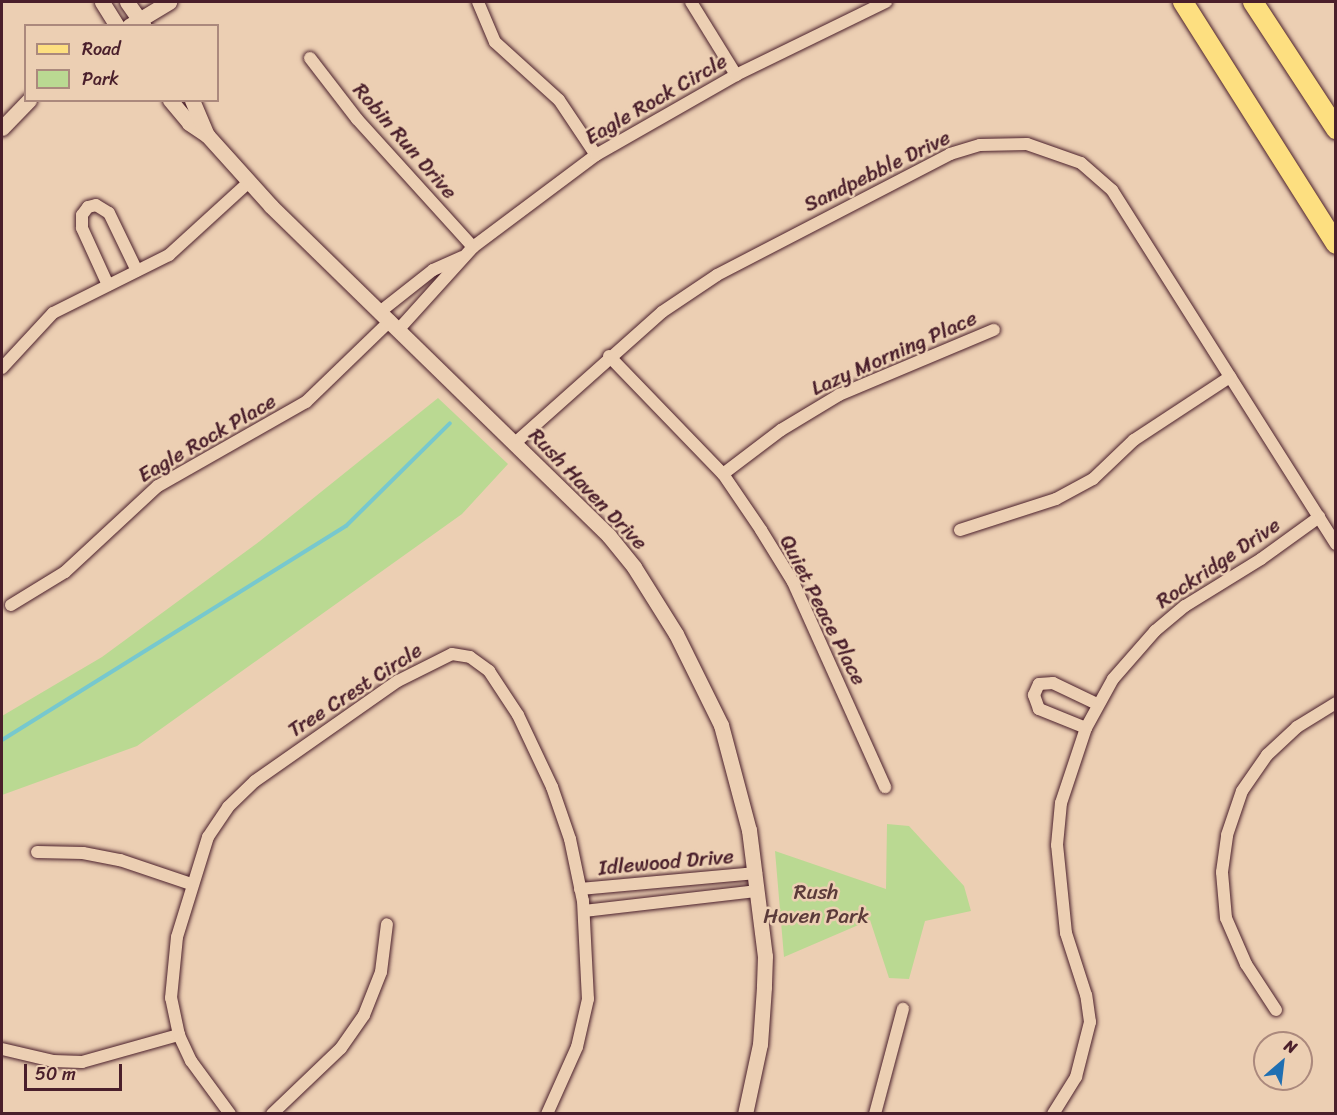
<!DOCTYPE html>
<style>
body{margin:0}
#map{position:relative;width:1337px;height:1115px;overflow:hidden;background:#eccfb3;font-family:Sriracha,sans-serif}
div>[style]{position:absolute}
[style*='--x']{left:calc(var(--x)*1px);top:calc(var(--y)*1px);width:calc(var(--w)*1px);rotate:calc(var(--a)*1deg)}
.green>*{inset:0;background:#bad992}
.stream>*{height:4px;margin:-2px;padding:0 2px;transform-origin:2px;border-radius:2px;background:#77c8ce}
.roads{filter:drop-shadow(0 0 2px #4a1f2b) drop-shadow(0 0 2px #4a1f2b)}
.minor>*{height:12px;margin:-6px;padding:0 6px;transform-origin:6px;border-radius:6px;background:#eccfb3}
.tertiary>*{height:15px;margin:-7.5px;padding:0 7.5px;transform-origin:7.5px;border-radius:7.5px;background:#eccfb3}
.primary>*{height:20px;margin:-10px;padding:0 10px;transform-origin:10px;border-radius:10px;background:#fddf80}
span{translate:-50% -50%;white-space:nowrap;text-align:center;line-height:1.15;-webkit-text-stroke:5px #eccfb3;paint-order:stroke}
.street-label{font-size:21px;color:#4a1f2b}
.park-label{font-size:21px;color:#5b3b3a}
.frame{position:absolute;inset:0;border:3px solid #4a1f2b;pointer-events:none}
.legend{position:absolute;left:24px;top:24px;width:195px;height:78px;box-sizing:border-box;background:#eccfb3;border:2px solid #ab897d;margin:0;padding:8px 10px;list-style:none;font-size:18px;color:#4a1f2b}
.legend li{display:flex;align-items:center;gap:12px;height:30px}
.legend b{width:30px;border:2px solid #ab897d}
.north{position:absolute;left:1253px;top:1031px;width:60px;height:60px;box-sizing:border-box;background:#eccfb3;border:2px solid #ab897d;border-radius:50%;rotate:28deg;font-size:16px;font-weight:700;line-height:24px;text-align:center;color:#4a1f2b}
.north::after{content:'';display:block;margin:auto;width:21px;height:27px;background:#1f6fb2;clip-path:polygon(50% 0,100% 100%,50% 72%,0 100%)}
.scale{position:absolute;left:24px;top:1064px;width:98px;height:27px;box-sizing:border-box;border:3px solid #4a1f2b;border-top:0;padding-left:8px;font-size:18px;line-height:21px;white-space:nowrap;color:#4a1f2b;-webkit-text-stroke:4px #eccfb3;paint-order:stroke}
</style>
<div id="map">
<div class="green">
<i style="clip-path:polygon(438px 398px,508px 464px,462px 514px,137px 746px,2px 795px,2px 716px,102px 657px,260px 541px)"></i>
<i style="clip-path:polygon(887px 824px,909px 826px,964px 886px,971px 911px,925px 921px,909px 979px,889px 978px,870px 920px,784px 957px,775px 851px,886px 889px)"></i>
</div>
<div class="stream">
<i style="--x:2;--y:740;--w:405;--a:-31.9"></i>
<i style="--x:346;--y:526;--w:146;--a:-44.7"></i>
</div>
<div class="roads">
<div class="minor">
<i style="--x:478;--y:2;--w:43;--a:67"></i>
<i style="--x:495;--y:42;--w:86;--a:42.2"></i>
<i style="--x:559;--y:100;--w:66;--a:56.1"></i>
<i style="--x:691;--y:2;--w:86;--a:58.3"></i>
<i style="--x:310;--y:58;--w:77;--a:52.4"></i>
<i style="--x:357;--y:119;--w:173;--a:47.8"></i>
<i style="--x:108;--y:285;--w:63;--a:-114.5"></i>
<i style="--x:82;--y:228;--w:13;--a:-90"></i>
<i style="--x:82;--y:215;--w:10;--a:-53"></i>
<i style="--x:88;--y:207;--w:8;--a:-14"></i>
<i style="--x:96;--y:205;--w:15;--a:32"></i>
<i style="--x:109;--y:213;--w:64;--a:64.2"></i>
<i style="--x:381;--y:311;--w:66;--a:-38.3"></i>
<i style="--x:433;--y:270;--w:32;--a:-24"></i>
<i style="--x:399;--y:329;--w:110;--a:-47.9"></i>
<i style="--x:473;--y:247;--w:154;--a:-36.8"></i>
<i style="--x:596;--y:155;--w:161;--a:-29.7"></i>
<i style="--x:736;--y:75;--w:167;--a:-26"></i>
<i style="--x:609;--y:356;--w:164;--a:46"></i>
<i style="--x:723;--y:474;--w:68;--a:55.8"></i>
<i style="--x:761;--y:530;--w:61;--a:58.4"></i>
<i style="--x:793;--y:582;--w:225;--a:65.8"></i>
<i style="--x:2;--y:368;--w:75;--a:-47.2"></i>
<i style="--x:53;--y:313;--w:130;--a:-26.6"></i>
<i style="--x:169;--y:255;--w:108;--a:-42.4"></i>
<i style="--x:515;--y:443;--w:197;--a:-41.7"></i>
<i style="--x:662;--y:312;--w:66;--a:-33.9"></i>
<i style="--x:717;--y:275;--w:263;--a:-27.4"></i>
<i style="--x:950;--y:154;--w:31;--a:-17"></i>
<i style="--x:980;--y:145;--w:47;--a:-1.2"></i>
<i style="--x:1027;--y:144;--w:57;--a:19.4"></i>
<i style="--x:1081;--y:163;--w:41;--a:41.1"></i>
<i style="--x:1112;--y:190;--w:419;--a:57.7"></i>
<i style="--x:723;--y:474;--w:73;--a:-37.2"></i>
<i style="--x:781;--y:430;--w:68;--a:-31.1"></i>
<i style="--x:839;--y:395;--w:168;--a:-22.8"></i>
<i style="--x:960;--y:530;--w:101;--a:-17.9"></i>
<i style="--x:1056;--y:499;--w:42;--a:-28.4"></i>
<i style="--x:1093;--y:479;--w:57;--a:-43.6"></i>
<i style="--x:1134;--y:440;--w:115;--a:-33.3"></i>
<i style="--x:11;--y:605;--w:63;--a:-31.4"></i>
<i style="--x:65;--y:572;--w:127;--a:-42.8"></i>
<i style="--x:158;--y:486;--w:170;--a:-29.6"></i>
<i style="--x:306;--y:402;--w:117;--a:-44"></i>
<i style="--x:1086;--y:728;--w:51;--a:-158"></i>
<i style="--x:1039;--y:709;--w:15;--a:-110"></i>
<i style="--x:1034;--y:695;--w:12;--a:-66"></i>
<i style="--x:1039;--y:684;--w:14;--a:-4"></i>
<i style="--x:1053;--y:683;--w:49;--a:25.5"></i>
<i style="--x:37;--y:852;--w:46;--a:1.2"></i>
<i style="--x:83;--y:853;--w:38;--a:11"></i>
<i style="--x:120;--y:860;--w:75;--a:18.7"></i>
<i style="--x:580;--y:889;--w:177;--a:-5.2"></i>
<i style="--x:584;--y:911;--w:175;--a:-6.6"></i>
<i style="--x:1276;--y:1010;--w:55;--a:-123.1"></i>
<i style="--x:1246;--y:964;--w:50;--a:-113.5"></i>
<i style="--x:1226;--y:918;--w:46;--a:-95"></i>
<i style="--x:1222;--y:872;--w:37;--a:-82"></i>
<i style="--x:1227;--y:835;--w:46;--a:-71.2"></i>
<i style="--x:1242;--y:791;--w:44;--a:-55.2"></i>
<i style="--x:1267;--y:755;--w:41;--a:-43"></i>
<i style="--x:1297;--y:727;--w:46;--a:-31.6"></i>
<i style="--x:2;--y:1049;--w:52;--a:13.2"></i>
<i style="--x:53;--y:1061;--w:29;--a:2"></i>
<i style="--x:82;--y:1062;--w:101;--a:-15.6"></i>
<i style="--x:230;--y:1114;--w:66;--a:-126.3"></i>
<i style="--x:191;--y:1061;--w:29;--a:-115"></i>
<i style="--x:179;--y:1035;--w:38;--a:-102"></i>
<i style="--x:171;--y:998;--w:61;--a:-84.4"></i>
<i style="--x:177;--y:937;--w:105;--a:-72.8"></i>
<i style="--x:208;--y:837;--w:36;--a:-56"></i>
<i style="--x:228;--y:807;--w:37;--a:-44"></i>
<i style="--x:255;--y:781;--w:174;--a:-35"></i>
<i style="--x:398;--y:681;--w:60;--a:-26.6"></i>
<i style="--x:452;--y:654;--w:18;--a:9"></i>
<i style="--x:470;--y:657;--w:24;--a:36"></i>
<i style="--x:489;--y:671;--w:53;--a:56.6"></i>
<i style="--x:518;--y:715;--w:80;--a:64.7"></i>
<i style="--x:552;--y:787;--w:55;--a:70.9"></i>
<i style="--x:570;--y:839;--w:63;--a:78.2"></i>
<i style="--x:583;--y:901;--w:98;--a:87.1"></i>
<i style="--x:588;--y:999;--w:49;--a:102.9"></i>
<i style="--x:577;--y:1047;--w:73;--a:114.1"></i>
<i style="--x:272;--y:1114;--w:95;--a:-43.7"></i>
<i style="--x:341;--y:1048;--w:40;--a:-55.1"></i>
<i style="--x:364;--y:1015;--w:46;--a:-68.4"></i>
<i style="--x:381;--y:972;--w:48;--a:-82.9"></i>
<i style="--x:875;--y:1114;--w:109;--a:-75.1"></i>
<i style="--x:1053;--y:1114;--w:44;--a:-58.1"></i>
<i style="--x:1076;--y:1077;--w:57;--a:-75.7"></i>
<i style="--x:1090;--y:1022;--w:27;--a:-98"></i>
<i style="--x:1086;--y:995;--w:65;--a:-107.9"></i>
<i style="--x:1066;--y:933;--w:88;--a:-95.8"></i>
<i style="--x:1057;--y:845;--w:42;--a:-84.6"></i>
<i style="--x:1061;--y:803;--w:79;--a:-71.6"></i>
<i style="--x:1086;--y:728;--w:56;--a:-61.1"></i>
<i style="--x:1113;--y:679;--w:64;--a:-48.8"></i>
<i style="--x:1155;--y:631;--w:39;--a:-40"></i>
<i style="--x:1185;--y:606;--w:89;--a:-31.7"></i>
<i style="--x:1261;--y:559;--w:72;--a:-35.9"></i>
</div>
<div class="tertiary">
<i style="--x:102;--y:2;--w:28;--a:58"></i>
<i style="--x:127;--y:2;--w:29;--a:55"></i>
<i style="--x:129;--y:26;--w:47;--a:-31"></i>
<i style="--x:170;--y:100;--w:30;--a:50"></i>
<i style="--x:189;--y:123;--w:22;--a:34"></i>
<i style="--x:207;--y:135;--w:96;--a:48"></i>
<i style="--x:271;--y:206;--w:472;--a:44.3"></i>
<i style="--x:609;--y:536;--w:40;--a:51"></i>
<i style="--x:634;--y:567;--w:79;--a:57.9"></i>
<i style="--x:676;--y:634;--w:102;--a:63.7"></i>
<i style="--x:721;--y:725;--w:109;--a:75.1"></i>
<i style="--x:749;--y:830;--w:127;--a:82.8"></i>
<i style="--x:765;--y:956;--w:31;--a:92"></i>
<i style="--x:764;--y:987;--w:57;--a:94"></i>
<i style="--x:760;--y:1044;--w:72;--a:102.1"></i>
<i style="--x:192;--y:100;--w:38;--a:67"></i>
<i style="--x:2;--y:128;--w:39;--a:-46"></i>
</div>
<div class="primary">
<i style="--x:1183;--y:2;--w:286;--a:57.7"></i>
<i style="--x:1253;--y:2;--w:152;--a:56.8"></i>
</div>
</div>
<div class="street-label">
<span style="left:656px;top:99px;rotate:-30deg">Eagle Rock Circle</span>
<span style="left:405px;top:141px;rotate:49deg">Robin Run Drive</span>
<span style="left:877px;top:171px;rotate:-26deg">Sandpebble Drive</span>
<span style="left:894px;top:353px;rotate:-24deg">Lazy Morning Place</span>
<span style="left:207px;top:438px;rotate:-30deg">Eagle Rock Place</span>
<span style="left:588px;top:489px;rotate:46deg">Rush Haven Drive</span>
<span style="left:1218px;top:563px;rotate:-34deg">Rockridge Drive</span>
<span style="left:823px;top:610px;rotate:63deg">Quiet Peace Place</span>
<span style="left:355px;top:690px;rotate:-33deg">Tree Crest Circle</span>
<span style="left:666px;top:862px;rotate:-5deg">Idlewood Drive</span>
</div>
<div class="park-label">
<span style="left:816px;top:904px">Rush<br>Haven Park</span>
</div>
<div class="frame"></div>
<ul class="legend">
<li><b style="height:8px;background:#fddf80"></b>Road</li>
<li><b style="height:16px;background:#bad992"></b>Park</li>
</ul>
<div class="north">N</div>
<div class="scale">50 m</div>
</div>
